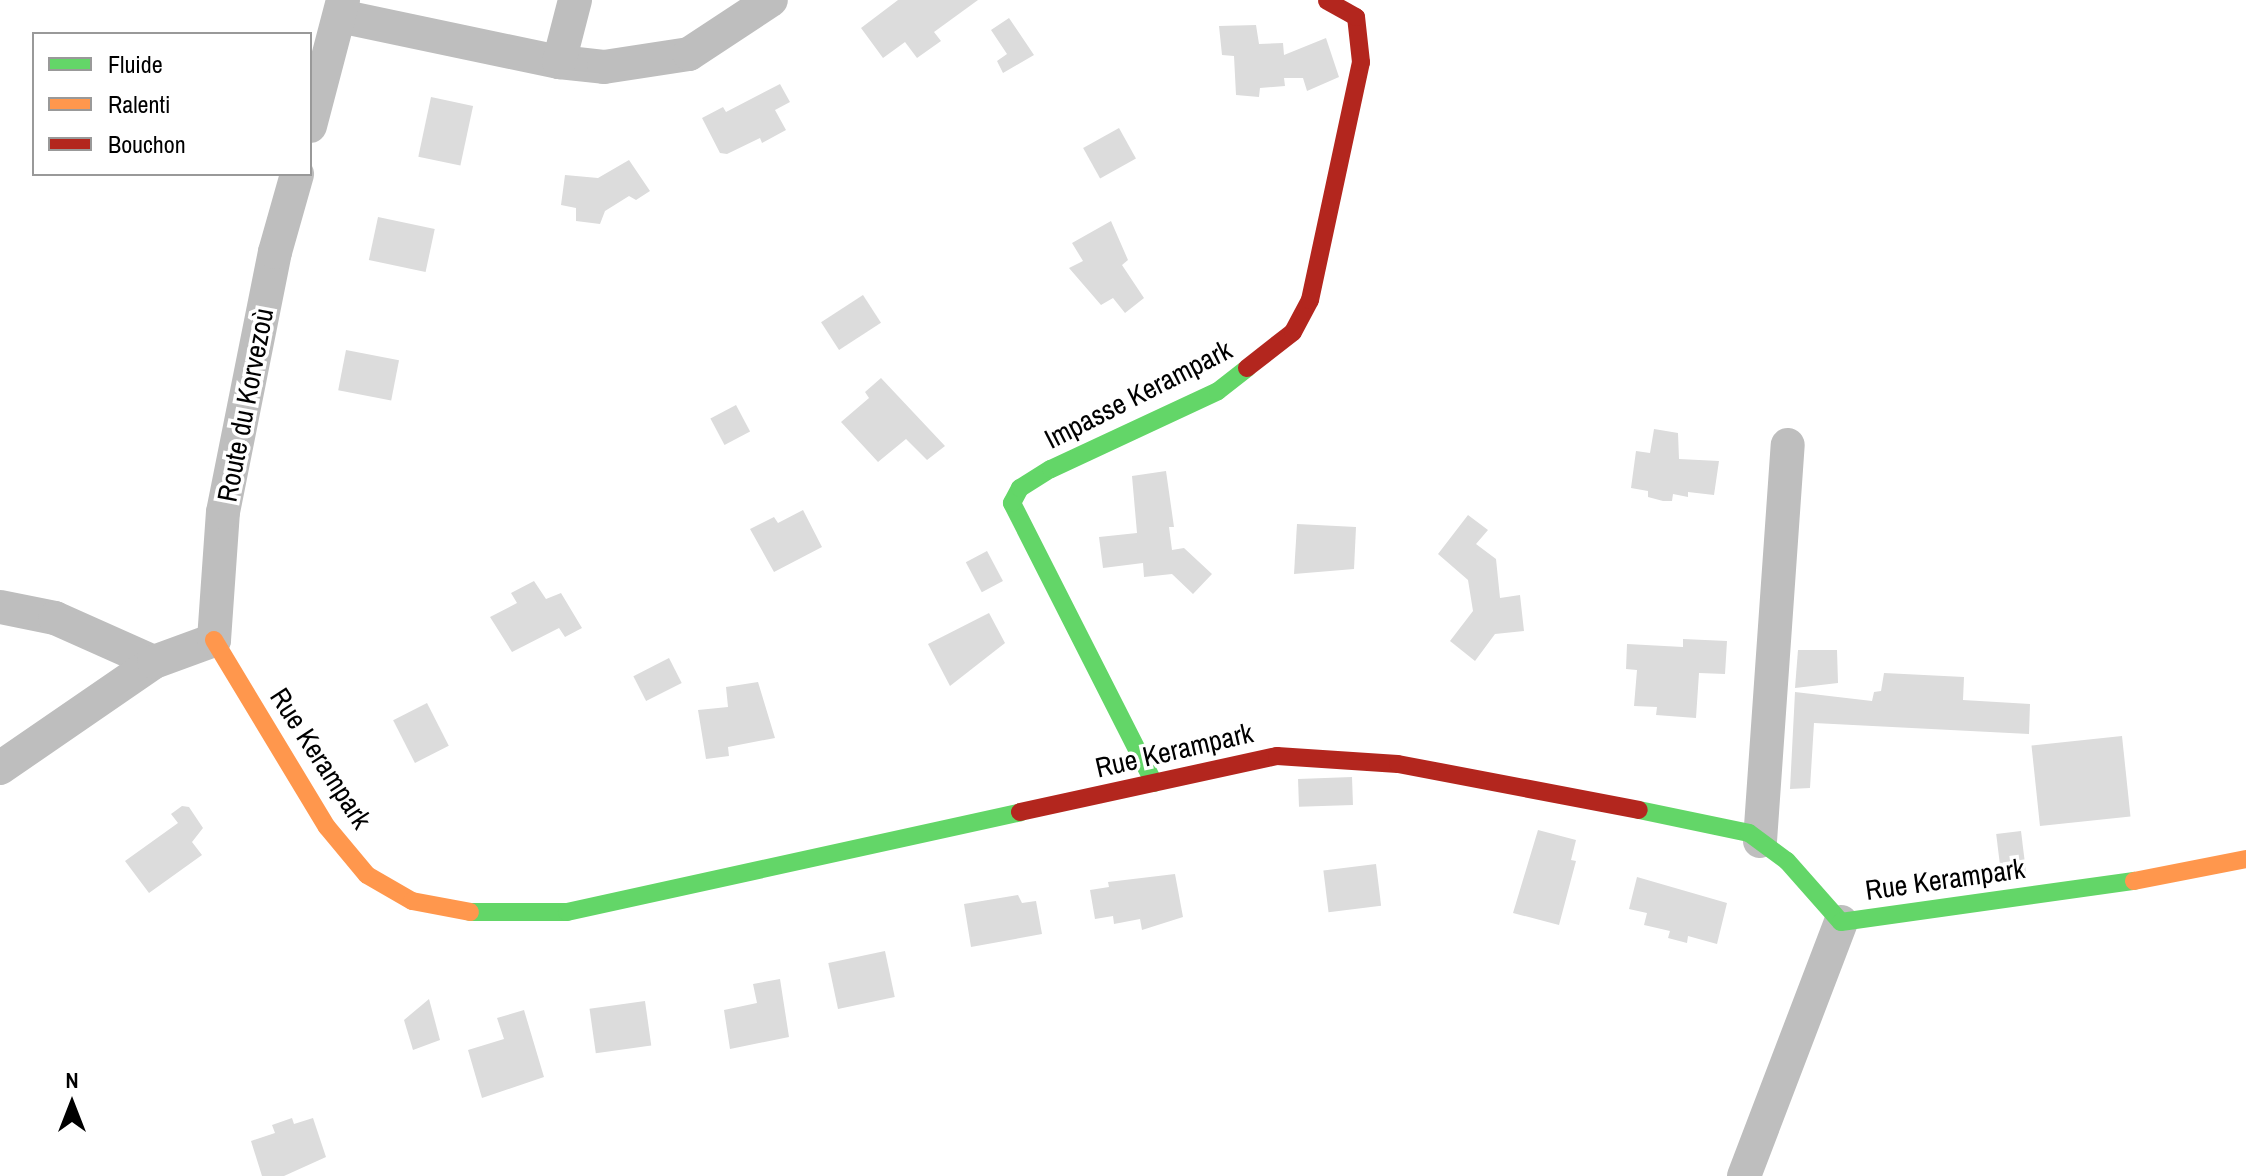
<!DOCTYPE html>
<meta charset="utf-8">
<style>
body{margin:0}
#map{position:relative;width:2246px;height:1176px;overflow:hidden;background:#fff;font-family:"Archivo Narrow",sans-serif}
div>[style]{position:absolute}
[style*='--x']{left:calc(var(--x)*1px);top:calc(var(--y)*1px);width:calc(var(--w)*1px);rotate:calc(var(--a)*1deg)}
.building>*{inset:0;background:#dcdcdc;transform-origin:0 0}
.street>*{height:34px;margin:-17px;padding:0 17px;transform-origin:17px;border-radius:17px;background:#bebebe}
.fast>*{height:18px;margin:-9px;padding:0 9px;transform-origin:9px;border-radius:9px;background:#63d668}
.slow>*{height:18px;margin:-9px;padding:0 9px;transform-origin:9px;border-radius:9px;background:#ff974d}
.jam>*{height:18px;margin:-9px;padding:0 9px;transform-origin:9px;border-radius:9px;background:#b3261e}
span{translate:-50% -50%;white-space:nowrap;text-align:center;line-height:1.15;-webkit-text-stroke:7px #fff;paint-order:stroke}
.street-label{font-size:28px;color:#000}
.legend{position:absolute;left:32px;top:32px;width:280px;height:144px;box-sizing:border-box;background:#fff;border:2px solid #999;margin:0;padding:10px 14px;list-style:none;font-size:24px;color:#000}
.legend li{display:flex;align-items:center;gap:16px;height:40px}
.legend b{width:40px;border:2px solid #999}
.north{position:absolute;left:32px;top:1064px;width:80px;height:80px;-webkit-text-stroke:6px #fff;paint-order:stroke;rotate:0deg;font-size:22px;font-weight:700;line-height:32px;text-align:center;color:#000}
.north::after{content:'';display:block;margin:auto;width:28px;height:36px;background:#000;clip-path:polygon(50% 0,100% 100%,50% 72%,0 100%)}
</style>
<div id="map">
<div class="building">
<i style="clip-path:polygon(898px 0,978px 0,934px 32px,941px 41px,917px 58px,905px 42px,883px 58px,861px 28px)"></i>
<i style="clip-path:polygon(1009px 18px,1034px 55px,1003px 73px,997px 61px,1007px 54px,991px 30px)"></i>
<i style="clip-path:polygon(1256px 25px,1259px 44px,1283px 43px,1284px 55px,1326px 38px,1339px 77px,1307px 91px,1303px 78px,1284px 78px,1285px 86px,1260px 88px,1259px 97px,1236px 95px,1234px 56px,1222px 55px,1219px 26px)"></i>
<i style="clip-path:polygon(780px 84px,790px 102px,775px 110px,786px 130px,762px 143px,760px 138px,727px 154px,720px 153px,702px 118px,723px 107px,726px 112px)"></i>
<i style="left:431px;top:97px;width:43px;height:61px;rotate:12deg"></i>
<i style="left:1119px;top:128px;width:35px;height:41px;rotate:61deg"></i>
<i style="clip-path:polygon(629px 160px,650px 191px,636px 200px,629px 196px,605px 211px,600px 224px,576px 221px,576px 208px,561px 205px,565px 175px,598px 178px)"></i>
<i style="left:378px;top:217px;width:58px;height:44px;rotate:12deg"></i>
<i style="clip-path:polygon(1111px 221px,1128px 260px,1122px 265px,1144px 298px,1125px 313px,1113px 298px,1101px 305px,1069px 268px,1083px 261px,1072px 243px)"></i>
<i style="left:863px;top:295px;width:33px;height:50px;rotate:57deg"></i>
<i style="left:346px;top:350px;width:54px;height:41px;rotate:11deg"></i>
<i style="clip-path:polygon(881px 378px,945px 446px,927px 460px,906px 439px,878px 462px,841px 422px,869px 398px,865px 392px)"></i>
<i style="left:736px;top:405px;width:30px;height:29px;rotate:62deg"></i>
<i style="clip-path:polygon(1654px 429px,1678px 433px,1679px 459px,1719px 461px,1714px 495px,1688px 492px,1688px 497px,1673px 494px,1672px 501px,1663px 501px,1648px 497px,1648px 491px,1631px 488px,1636px 451px,1650px 453px)"></i>
<i style="clip-path:polygon(1166px 471px,1174px 527px,1169px 527px,1172px 550px,1184px 548px,1212px 574px,1193px 594px,1172px 574px,1144px 577px,1143px 563px,1103px 568px,1099px 537px,1137px 533px,1132px 476px)"></i>
<i style="clip-path:polygon(803px 510px,822px 547px,774px 572px,750px 529px,774px 517px,778px 523px)"></i>
<i style="clip-path:polygon(1468px 515px,1488px 530px,1476px 544px,1496px 559px,1500px 598px,1520px 595px,1524px 631px,1495px 634px,1475px 661px,1450px 641px,1473px 611px,1468px 580px,1438px 554px)"></i>
<i style="clip-path:polygon(1297px 524px,1356px 527px,1354px 569px,1294px 574px)"></i>
<i style="left:987px;top:551px;width:34px;height:24px;rotate:62deg"></i>
<i style="clip-path:polygon(534px 581px,546px 599px,561px 593px,582px 628px,565px 637px,559px 628px,512px 652px,490px 617px,517px 603px,511px 593px)"></i>
<i style="clip-path:polygon(989px 613px,1005px 643px,950px 686px,928px 644px)"></i>
<i style="clip-path:polygon(1683px 639px,1727px 641px,1725px 674px,1699px 673px,1696px 718px,1656px 715px,1657px 707px,1634px 706px,1637px 670px,1626px 669px,1627px 644px,1683px 647px)"></i>
<i style="clip-path:polygon(1798px 650px,1837px 650px,1838px 683px,1795px 688px)"></i>
<i style="left:669px;top:658px;width:28px;height:40px;rotate:63deg"></i>
<i style="clip-path:polygon(1884px 673px,1964px 677px,1963px 700px,2030px 704px,2029px 734px,1814px 723px,1810px 788px,1790px 789px,1795px 692px,1872px 701px,1874px 692px,1881px 691px)"></i>
<i style="clip-path:polygon(758px 682px,775px 738px,728px 747px,729px 756px,706px 759px,698px 710px,728px 707px,726px 687px)"></i>
<i style="left:427px;top:703px;width:48px;height:38px;rotate:63deg"></i>
<i style="left:2122px;top:736px;width:81px;height:91px;rotate:84deg"></i>
<i style="left:1352px;top:777px;width:28px;height:54px;rotate:88deg"></i>
<i style="clip-path:polygon(182px 806px,189px 807px,203px 828px,192px 842px,202px 855px,149px 893px,125px 861px,178px 823px,171px 814px)"></i>
<i style="clip-path:polygon(1538px 830px,1576px 840px,1571px 860px,1576px 861px,1559px 925px,1513px 913px)"></i>
<i style="left:2021px;top:831px;width:42px;height:25px;rotate:83deg"></i>
<i style="left:1376px;top:864px;width:42px;height:53px;rotate:83deg"></i>
<i style="clip-path:polygon(1175px 874px,1183px 917px,1142px 930px,1140px 919px,1114px 924px,1113px 916px,1095px 919px,1090px 890px,1109px 887px,1108px 882px)"></i>
<i style="clip-path:polygon(1637px 877px,1727px 903px,1717px 944px,1688px 936px,1687px 943px,1668px 938px,1670px 931px,1644px 925px,1647px 913px,1629px 909px)"></i>
<i style="clip-path:polygon(1018px 895px,1022px 903px,1036px 901px,1042px 934px,971px 947px,964px 904px)"></i>
<i style="left:885px;top:951px;width:47px;height:58px;rotate:78deg"></i>
<i style="clip-path:polygon(780px 979px,789px 1037px,730px 1049px,724px 1010px,757px 1003px,753px 984px)"></i>
<i style="clip-path:polygon(429px 999px,440px 1040px,413px 1050px,404px 1020px)"></i>
<i style="left:645px;top:1001px;width:45px;height:56px;rotate:82deg"></i>
<i style="clip-path:polygon(524px 1010px,544px 1077px,482px 1098px,468px 1050px,504px 1039px,497px 1018px)"></i>
<i style="clip-path:polygon(292px 1118px,294px 1124px,313px 1118px,326px 1157px,284px 1176px,262px 1176px,251px 1141px,275px 1133px,272px 1125px)"></i>
</div>
<div class="street">
<i style="--x:340;--y:16;--w:224;--a:11.9"></i>
<i style="--x:559;--y:62;--w:45;--a:6.3"></i>
<i style="--x:604;--y:67;--w:86;--a:-8.7"></i>
<i style="--x:689;--y:54;--w:98;--a:-33.4"></i>
<i style="--x:559;--y:62;--w:64;--a:-75.5"></i>
<i style="--x:310;--y:126;--w:130;--a:-75.3"></i>
<i style="--x:0;--y:607;--w:56;--a:11.3"></i>
<i style="--x:55;--y:618;--w:108;--a:24"></i>
<i style="--x:0;--y:768;--w:187;--a:-34.5"></i>
<i style="--x:154;--y:662;--w:64;--a:-20.1"></i>
<i style="--x:214;--y:640;--w:128;--a:-86"></i>
<i style="--x:223;--y:512;--w:265;--a:-78.7"></i>
<i style="--x:275;--y:252;--w:81;--a:-74.2"></i>
<i style="--x:1760;--y:841;--w:397;--a:-86"></i>
<i style="--x:1744;--y:1176;--w:272;--a:-69.1"></i>
</div>
<div class="fast">
<i style="--x:1154;--y:783;--w:314;--a:-116.9"></i>
<i style="--x:1012;--y:503;--w:17;--a:-62"></i>
<i style="--x:1020;--y:488;--w:36;--a:-32"></i>
<i style="--x:1051;--y:469;--w:184;--a:-25"></i>
<i style="--x:1218;--y:391;--w:37;--a:-38"></i>
<i style="--x:1639;--y:810;--w:112;--a:11.8"></i>
<i style="--x:1749;--y:833;--w:47;--a:36.4"></i>
<i style="--x:1787;--y:861;--w:81;--a:48.5"></i>
<i style="--x:1841;--y:922;--w:296;--a:-8"></i>
<i style="--x:470;--y:912;--w:97;--a:0"></i>
<i style="--x:567;--y:912;--w:464;--a:-12.4"></i>
</div>
<div class="slow">
<i style="--x:214;--y:640;--w:218;--a:58.9"></i>
<i style="--x:327;--y:827;--w:62;--a:50.2"></i>
<i style="--x:367;--y:875;--w:52;--a:30"></i>
<i style="--x:412;--y:901;--w:59;--a:10.7"></i>
<i style="--x:2134;--y:881;--w:114;--a:-11.1"></i>
</div>
<div class="jam">
<i style="--x:1247;--y:368;--w:58;--a:-38"></i>
<i style="--x:1293;--y:332;--w:36;--a:-62"></i>
<i style="--x:1310;--y:300;--w:243;--a:-77.9"></i>
<i style="--x:1361;--y:62;--w:45;--a:-96.3"></i>
<i style="--x:1356;--y:17;--w:33;--a:-151"></i>
<i style="--x:1020;--y:812;--w:263;--a:-12.3"></i>
<i style="--x:1277;--y:756;--w:121;--a:3.8"></i>
<i style="--x:1398;--y:764;--w:245;--a:10.8"></i>
</div>
<div class="street-label">
<span style="left:1138px;top:394px;rotate:-27deg">Impasse Kerampark</span>
<span style="left:245px;top:405px;rotate:-79deg">Route du Korvezoù</span>
<span style="left:1174px;top:750px;rotate:-13deg">Rue Kerampark</span>
<span style="left:321px;top:758px;rotate:57deg">Rue Kerampark</span>
<span style="left:1945px;top:879px;rotate:-8deg">Rue Kerampark</span>
</div>
<ul class="legend">
<li><b style="height:10px;background:#63d668"></b>Fluide</li>
<li><b style="height:10px;background:#ff974d"></b>Ralenti</li>
<li><b style="height:10px;background:#b3261e"></b>Bouchon</li>
</ul>
<div class="north">N</div>
</div>
